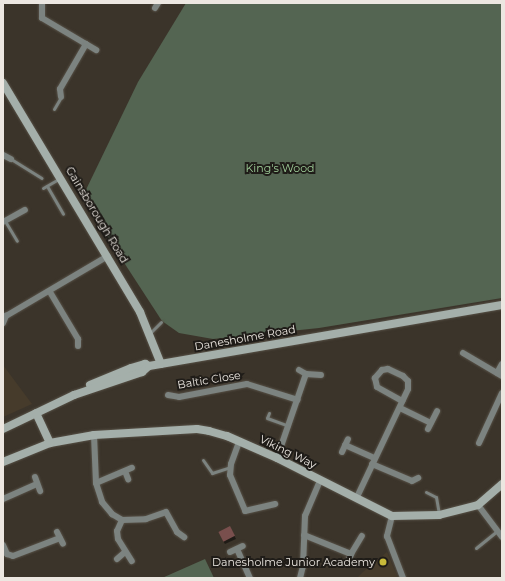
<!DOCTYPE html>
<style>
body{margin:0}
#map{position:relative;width:505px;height:581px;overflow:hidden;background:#3b342a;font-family:Montserrat,sans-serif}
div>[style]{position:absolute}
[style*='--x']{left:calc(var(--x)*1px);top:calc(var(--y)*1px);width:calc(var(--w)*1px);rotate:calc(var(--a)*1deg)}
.education>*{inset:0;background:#463b2b}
.green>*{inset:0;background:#546552}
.shadow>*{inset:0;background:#0007}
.building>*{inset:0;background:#794f4d;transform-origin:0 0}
.roads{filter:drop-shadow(0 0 1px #575147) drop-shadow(0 0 1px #575147)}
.lane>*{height:3px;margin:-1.5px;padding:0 1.5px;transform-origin:1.5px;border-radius:1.5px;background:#7c8380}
.street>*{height:6px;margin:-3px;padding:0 3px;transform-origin:3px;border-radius:3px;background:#7c8380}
.secondary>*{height:8px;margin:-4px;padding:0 4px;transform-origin:4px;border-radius:4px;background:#a4afaa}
.dots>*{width:11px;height:11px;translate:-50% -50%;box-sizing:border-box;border:2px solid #1f1c18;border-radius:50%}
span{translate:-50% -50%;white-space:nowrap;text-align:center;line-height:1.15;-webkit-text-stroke:4px #1f1c18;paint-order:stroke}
.park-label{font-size:11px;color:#a1d09b}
.street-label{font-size:11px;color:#ece7e1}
.poi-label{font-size:11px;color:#ece7e1}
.right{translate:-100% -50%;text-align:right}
.frame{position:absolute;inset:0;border:4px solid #ece7e1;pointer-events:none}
</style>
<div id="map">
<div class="education">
<i style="clip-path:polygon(3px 365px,32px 404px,3px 417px)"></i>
<i style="clip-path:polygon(387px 552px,398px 578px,357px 578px,363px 572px)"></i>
</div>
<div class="green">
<i style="clip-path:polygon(186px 3px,502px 3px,502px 298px,319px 328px,213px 339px,179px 333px,162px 321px,82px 198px,138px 82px)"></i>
<i style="clip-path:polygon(205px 559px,214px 578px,162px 578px)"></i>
</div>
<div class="shadow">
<i style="clip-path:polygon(232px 531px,236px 539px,225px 544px,223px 541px)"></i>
</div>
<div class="building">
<i style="left:230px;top:526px;width:11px;height:13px;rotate:63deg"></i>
</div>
<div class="roads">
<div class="lane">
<i style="--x:54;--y:109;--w:14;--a:-60"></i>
<i style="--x:11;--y:159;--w:36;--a:32"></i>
<i style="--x:47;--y:186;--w:32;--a:60"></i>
<i style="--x:43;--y:188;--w:20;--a:-30"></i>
<i style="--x:5;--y:221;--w:23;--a:59"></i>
<i style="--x:149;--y:334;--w:17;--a:-45"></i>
<i style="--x:269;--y:413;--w:5;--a:112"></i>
<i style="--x:267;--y:418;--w:23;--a:20"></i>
<i style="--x:203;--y:460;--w:16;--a:55"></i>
<i style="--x:212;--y:473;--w:20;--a:-18"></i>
<i style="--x:426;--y:492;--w:11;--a:27"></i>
<i style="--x:436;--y:497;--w:17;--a:80"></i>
<i style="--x:476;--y:548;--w:27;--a:-39"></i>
</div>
<div class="street">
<i style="--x:42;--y:3;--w:15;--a:90"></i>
<i style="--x:42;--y:18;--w:51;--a:30.6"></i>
<i style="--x:86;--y:44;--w:52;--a:120"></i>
<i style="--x:60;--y:89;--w:8;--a:83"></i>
<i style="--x:155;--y:8;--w:6;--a:-59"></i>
<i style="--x:86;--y:44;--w:12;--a:31"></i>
<i style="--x:3;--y:155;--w:9;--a:27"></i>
<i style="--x:3;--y:222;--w:25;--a:-29"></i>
<i style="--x:50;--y:292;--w:55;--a:59.2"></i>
<i style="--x:78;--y:339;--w:7;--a:90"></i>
<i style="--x:3;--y:323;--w:8;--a:-67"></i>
<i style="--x:6;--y:316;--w:118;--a:-30.5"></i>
<i style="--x:463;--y:353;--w:45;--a:30.5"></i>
<i style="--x:299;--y:370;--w:8;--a:30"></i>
<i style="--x:497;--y:373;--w:10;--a:-61"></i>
<i style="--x:168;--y:395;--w:11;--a:10"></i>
<i style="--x:179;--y:397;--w:69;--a:-10.8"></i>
<i style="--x:247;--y:384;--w:53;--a:17.4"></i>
<i style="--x:400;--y:408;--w:34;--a:26"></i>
<i style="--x:428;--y:429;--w:20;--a:-63"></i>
<i style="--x:94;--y:435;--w:48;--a:87.6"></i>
<i style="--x:96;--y:483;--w:20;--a:72"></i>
<i style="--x:102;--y:502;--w:16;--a:50"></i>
<i style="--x:112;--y:514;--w:12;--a:31"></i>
<i style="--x:122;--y:520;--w:24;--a:-2"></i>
<i style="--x:146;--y:519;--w:21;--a:-19"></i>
<i style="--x:166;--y:512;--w:23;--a:61"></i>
<i style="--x:177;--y:532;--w:9;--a:36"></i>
<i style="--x:239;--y:442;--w:23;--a:110"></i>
<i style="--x:231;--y:464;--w:11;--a:95"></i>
<i style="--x:230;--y:475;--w:39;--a:67"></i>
<i style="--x:245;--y:511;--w:31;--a:-13"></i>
<i style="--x:479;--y:443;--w:55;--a:-65.3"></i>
<i style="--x:345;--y:445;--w:32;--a:24"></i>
<i style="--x:342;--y:452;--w:14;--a:-65"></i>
<i style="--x:277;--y:458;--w:89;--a:-71"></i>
<i style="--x:306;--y:374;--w:15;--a:4"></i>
<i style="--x:372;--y:464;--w:43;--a:23"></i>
<i style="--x:412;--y:481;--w:7;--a:-27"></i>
<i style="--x:125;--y:471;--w:9;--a:69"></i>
<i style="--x:35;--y:477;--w:15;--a:70"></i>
<i style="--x:96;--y:483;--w:39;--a:-23"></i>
<i style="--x:357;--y:497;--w:119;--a:-64.7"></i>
<i style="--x:408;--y:389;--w:8;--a:-90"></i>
<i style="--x:408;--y:381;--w:7;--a:-135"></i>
<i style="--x:403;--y:376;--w:17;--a:-155"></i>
<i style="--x:388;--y:369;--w:6;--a:171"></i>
<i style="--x:382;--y:370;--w:11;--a:131"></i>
<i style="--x:375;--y:378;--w:9;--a:77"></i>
<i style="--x:377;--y:387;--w:29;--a:29"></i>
<i style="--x:3;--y:499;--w:37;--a:-24"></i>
<i style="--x:478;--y:505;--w:40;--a:53"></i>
<i style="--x:392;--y:516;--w:21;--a:104"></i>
<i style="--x:387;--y:536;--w:45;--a:69.1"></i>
<i style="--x:122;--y:520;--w:12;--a:114"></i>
<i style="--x:117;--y:531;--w:8;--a:83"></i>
<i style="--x:118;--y:539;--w:26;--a:58"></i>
<i style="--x:57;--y:532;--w:13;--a:63"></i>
<i style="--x:304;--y:535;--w:51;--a:22"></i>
<i style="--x:351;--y:554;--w:21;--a:-59"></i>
<i style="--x:3;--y:545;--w:10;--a:66"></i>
<i style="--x:7;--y:554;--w:6;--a:18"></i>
<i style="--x:13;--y:556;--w:50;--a:-21"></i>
<i style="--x:237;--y:549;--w:32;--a:66"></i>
<i style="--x:230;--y:552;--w:14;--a:-25"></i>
<i style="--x:117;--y:559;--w:11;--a:-41"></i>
<i style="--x:348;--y:562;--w:9;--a:-69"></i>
<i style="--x:300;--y:578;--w:12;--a:-76"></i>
<i style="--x:303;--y:566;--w:50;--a:-87.7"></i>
<i style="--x:305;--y:516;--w:39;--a:-67"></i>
</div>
<div class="secondary">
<i style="--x:3;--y:83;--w:267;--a:59.1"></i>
<i style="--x:140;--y:312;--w:56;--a:68"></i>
<i style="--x:90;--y:385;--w:44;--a:-22.5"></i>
<i style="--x:131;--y:368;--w:15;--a:-16"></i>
<i style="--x:145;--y:364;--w:4;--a:27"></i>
<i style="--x:3;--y:429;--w:79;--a:-25.6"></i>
<i style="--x:74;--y:395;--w:72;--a:-18.7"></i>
<i style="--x:142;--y:372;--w:9;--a:-41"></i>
<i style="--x:149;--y:366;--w:358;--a:-9.8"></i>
<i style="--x:50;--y:443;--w:45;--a:-10.3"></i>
<i style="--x:94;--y:435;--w:103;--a:-3.3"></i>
<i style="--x:197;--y:429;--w:12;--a:9"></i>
<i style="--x:209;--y:431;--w:19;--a:16"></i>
<i style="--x:227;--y:436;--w:55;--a:23.7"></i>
<i style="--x:277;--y:458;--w:129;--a:26.8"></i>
<i style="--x:392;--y:516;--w:47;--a:-1.2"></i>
<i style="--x:439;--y:515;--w:40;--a:-14.4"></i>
<i style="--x:478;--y:505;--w:32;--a:-41"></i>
<i style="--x:3;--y:462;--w:51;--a:-22"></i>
<i style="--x:50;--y:443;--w:33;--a:-115"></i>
</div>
</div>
<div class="dots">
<i style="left:383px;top:562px;background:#c9ba3a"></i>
</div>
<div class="park-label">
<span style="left:280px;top:168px">King's Wood</span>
</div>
<div class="street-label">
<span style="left:97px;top:215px;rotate:59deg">Gainsborough Road</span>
<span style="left:245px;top:338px;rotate:-10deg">Danesholme Road</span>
<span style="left:209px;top:380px;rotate:-9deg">Baltic Close</span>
<span style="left:288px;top:452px;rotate:26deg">Viking Way</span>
</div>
<div class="poi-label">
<span class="right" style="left:375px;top:562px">Danesholme Junior Academy</span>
</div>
<div class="frame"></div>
</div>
